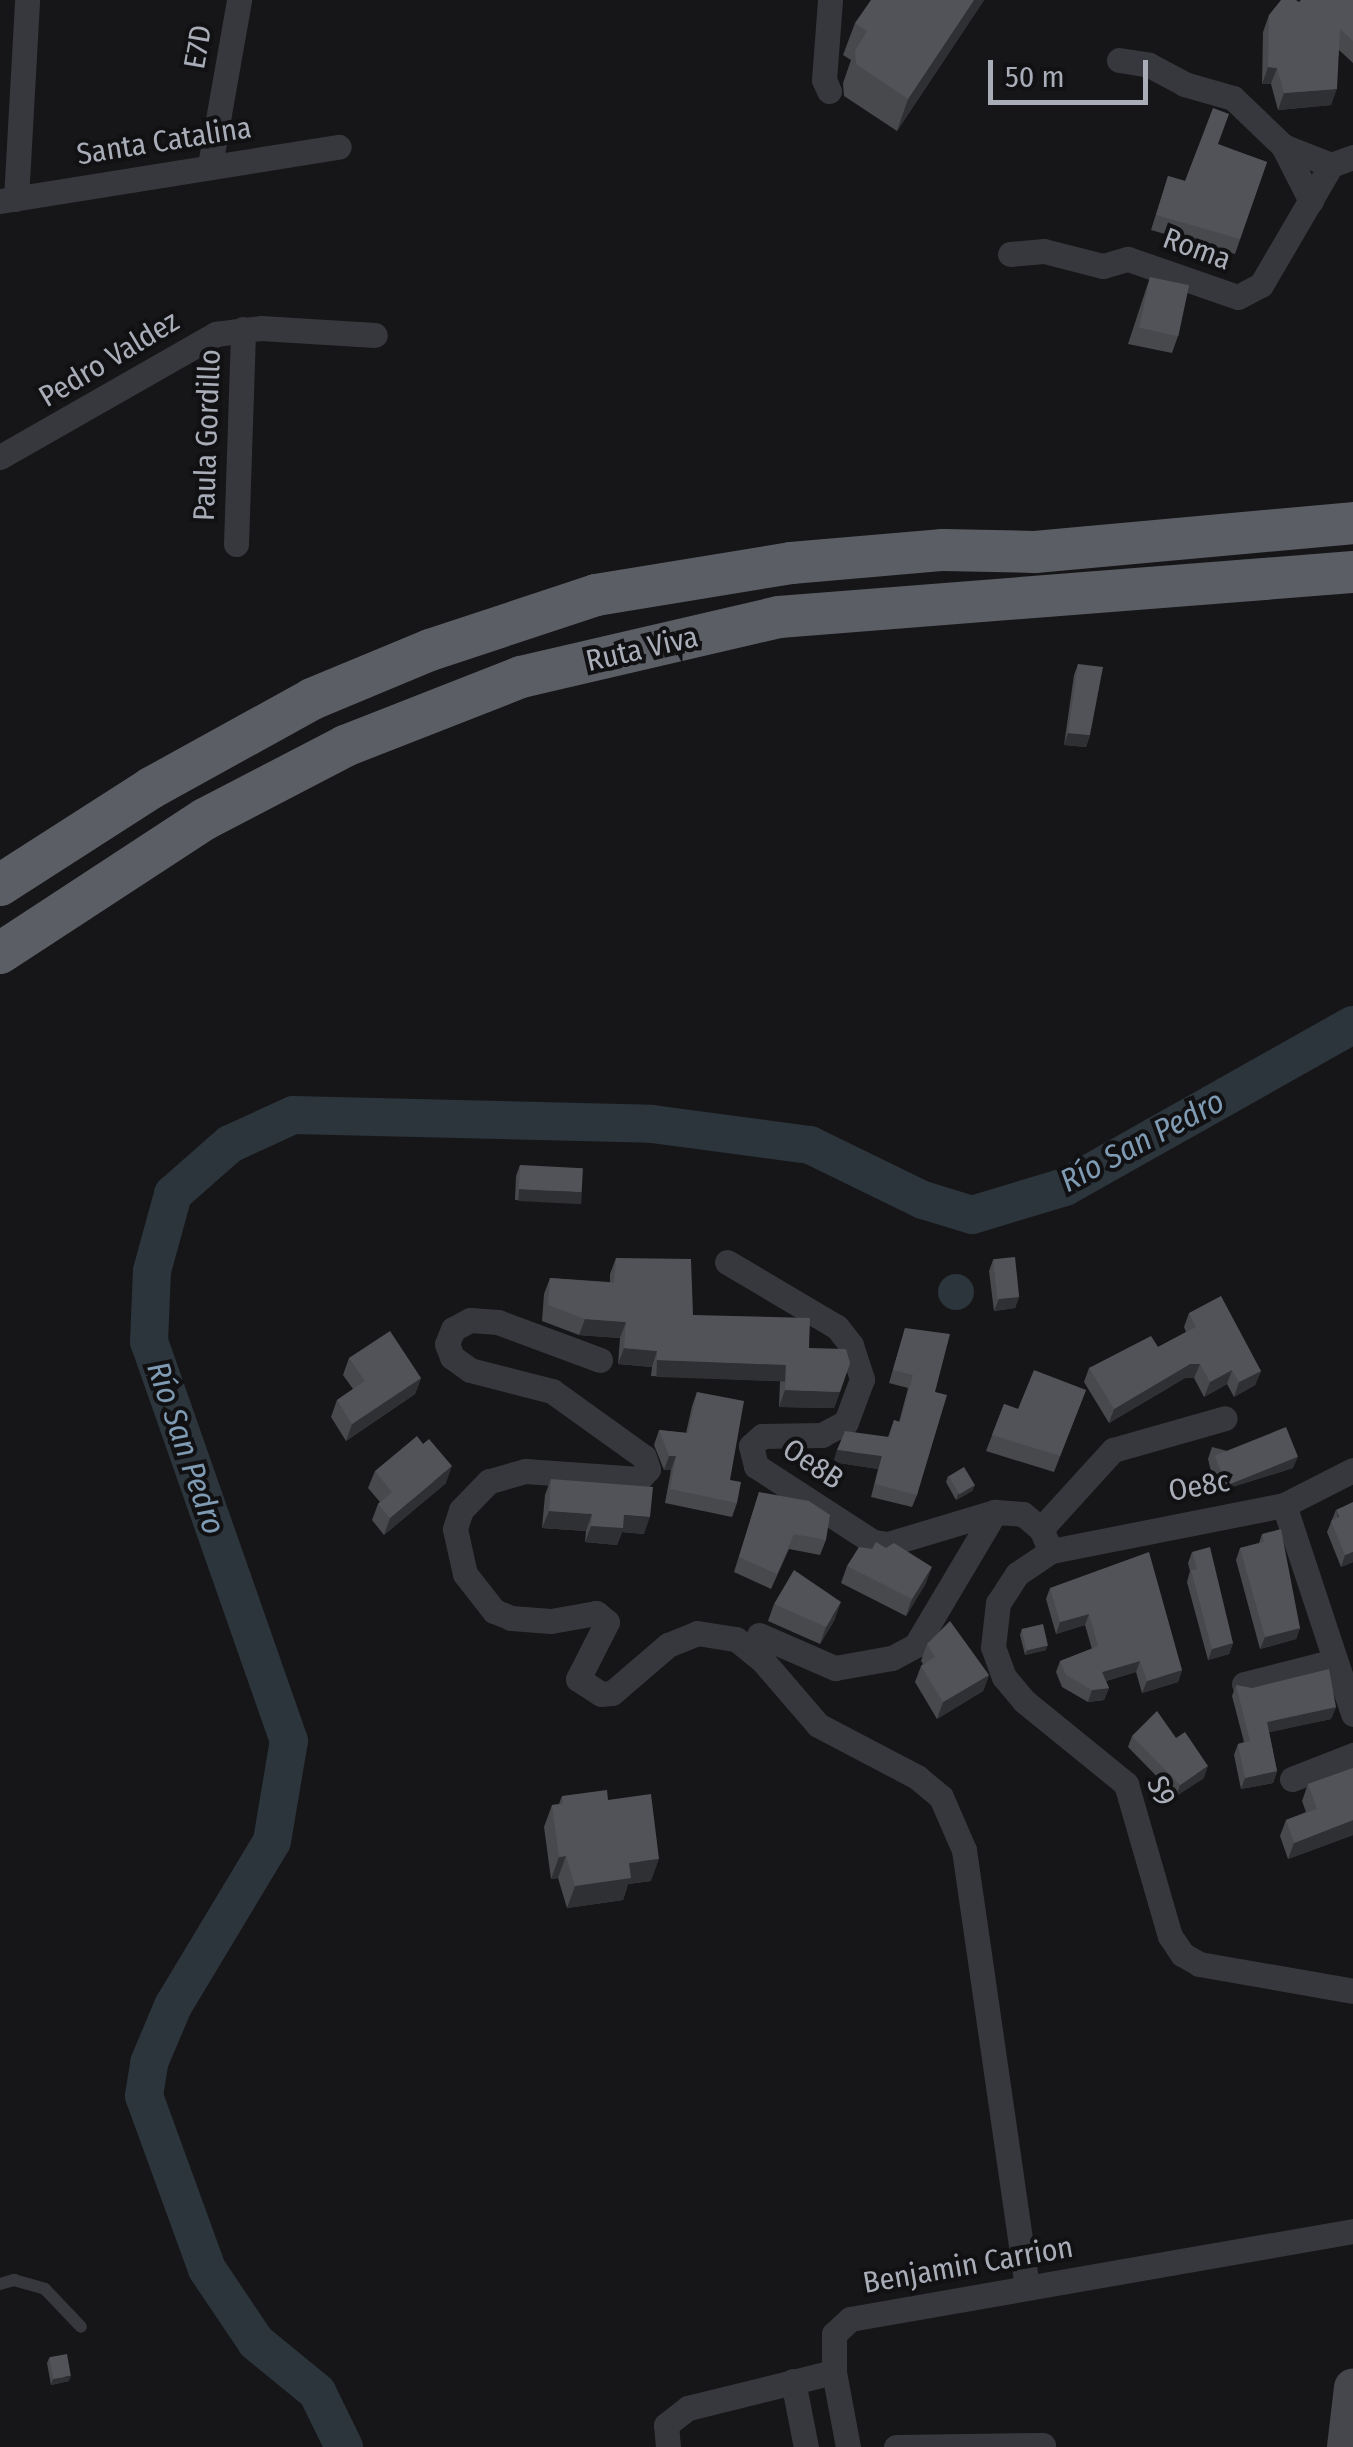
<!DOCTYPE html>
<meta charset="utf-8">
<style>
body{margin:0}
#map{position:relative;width:1353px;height:2447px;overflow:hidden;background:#161618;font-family:"Fira Sans Condensed",sans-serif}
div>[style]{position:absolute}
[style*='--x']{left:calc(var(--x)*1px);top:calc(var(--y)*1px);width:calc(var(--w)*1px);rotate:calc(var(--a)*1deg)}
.water>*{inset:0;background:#2c353c}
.round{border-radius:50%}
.river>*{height:38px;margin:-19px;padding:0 19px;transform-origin:19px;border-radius:19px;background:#2c353c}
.service>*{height:12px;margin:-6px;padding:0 6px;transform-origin:6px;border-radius:6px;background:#37383d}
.minor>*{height:25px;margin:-12.5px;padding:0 12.5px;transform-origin:12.5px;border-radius:12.5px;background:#37383d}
.secondary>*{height:38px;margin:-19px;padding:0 19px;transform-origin:19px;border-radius:19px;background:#45474d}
.trunk>*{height:42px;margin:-21px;padding:0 21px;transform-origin:21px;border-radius:21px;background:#5b5e65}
.wall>*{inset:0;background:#47494d}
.shaded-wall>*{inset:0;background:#2f3033;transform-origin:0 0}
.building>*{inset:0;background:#525359;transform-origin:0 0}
span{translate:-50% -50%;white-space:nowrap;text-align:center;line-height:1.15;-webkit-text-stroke:8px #111113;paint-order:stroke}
.street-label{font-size:30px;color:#a8adb8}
.water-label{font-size:32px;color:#7f9bb3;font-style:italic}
.scale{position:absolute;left:988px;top:60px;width:160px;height:45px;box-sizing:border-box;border:5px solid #a8adb8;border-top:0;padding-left:12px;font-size:30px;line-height:35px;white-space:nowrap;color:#a8adb8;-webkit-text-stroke:8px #111113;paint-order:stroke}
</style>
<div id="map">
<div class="water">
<i class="round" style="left:938px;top:1274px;width:36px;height:36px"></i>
</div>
<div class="river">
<i style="--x:344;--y:2447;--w:61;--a:-116.1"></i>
<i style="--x:317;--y:2392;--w:79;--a:-140.7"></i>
<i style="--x:256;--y:2342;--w:88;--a:-123.9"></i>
<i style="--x:207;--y:2269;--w:184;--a:-110"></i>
<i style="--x:144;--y:2096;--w:33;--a:-81"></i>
<i style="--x:149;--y:2063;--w:62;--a:-67.2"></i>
<i style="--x:173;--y:2006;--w:192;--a:-59"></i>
<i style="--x:272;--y:1841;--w:101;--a:-80.4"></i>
<i style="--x:289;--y:1741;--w:423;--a:-109.3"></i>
<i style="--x:149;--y:1342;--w:71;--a:-87.6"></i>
<i style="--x:152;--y:1271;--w:80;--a:-74.7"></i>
<i style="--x:173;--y:1194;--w:76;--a:-41.3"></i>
<i style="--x:230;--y:1144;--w:69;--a:-24.7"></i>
<i style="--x:293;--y:1115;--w:359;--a:1.4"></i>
<i style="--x:652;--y:1124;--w:159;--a:7.6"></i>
<i style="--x:810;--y:1145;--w:126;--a:26"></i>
<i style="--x:923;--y:1200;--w:51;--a:17"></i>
<i style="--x:972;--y:1215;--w:97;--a:-16.8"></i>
<i style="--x:1065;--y:1187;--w:330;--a:-29.4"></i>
</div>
<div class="service">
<i style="--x:0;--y:2284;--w:15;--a:-16"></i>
<i style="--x:14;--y:2280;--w:32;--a:16"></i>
<i style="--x:45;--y:2289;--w:52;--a:46.5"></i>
</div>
<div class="minor">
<i style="--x:1119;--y:60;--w:30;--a:9"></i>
<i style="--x:1149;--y:65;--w:40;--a:28"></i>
<i style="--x:1184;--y:84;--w:51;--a:15.9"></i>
<i style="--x:1233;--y:98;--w:69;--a:43.8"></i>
<i style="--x:829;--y:91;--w:12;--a:-114"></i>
<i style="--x:824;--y:80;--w:80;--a:-85.7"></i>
<i style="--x:210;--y:165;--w:168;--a:-80"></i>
<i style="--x:16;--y:199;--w:199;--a:-86.8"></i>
<i style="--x:0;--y:201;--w:343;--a:-9.1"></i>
<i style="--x:1311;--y:201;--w:62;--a:-117"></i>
<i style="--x:1283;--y:146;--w:52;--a:21.6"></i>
<i style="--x:1010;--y:254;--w:34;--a:-5"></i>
<i style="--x:1044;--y:251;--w:61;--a:14.3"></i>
<i style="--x:1103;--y:266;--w:26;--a:-16"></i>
<i style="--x:1128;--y:259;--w:116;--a:19.1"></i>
<i style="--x:1238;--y:297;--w:26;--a:-28"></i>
<i style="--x:1261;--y:285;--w:139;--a:-59.7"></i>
<i style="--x:1331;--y:165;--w:23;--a:-20"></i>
<i style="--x:0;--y:457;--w:249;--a:-29.7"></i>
<i style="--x:216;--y:334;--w:45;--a:-7.6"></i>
<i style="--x:261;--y:328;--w:114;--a:3.5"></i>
<i style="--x:236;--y:544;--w:215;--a:-88.1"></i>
<i style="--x:727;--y:1262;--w:128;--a:30.6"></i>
<i style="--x:837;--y:1327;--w:23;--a:52"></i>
<i style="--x:851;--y:1345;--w:36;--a:72"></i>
<i style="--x:862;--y:1379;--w:46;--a:110.4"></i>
<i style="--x:846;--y:1422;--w:27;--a:152"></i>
<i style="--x:822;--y:1435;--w:60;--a:179"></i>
<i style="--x:762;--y:1436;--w:15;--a:138"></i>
<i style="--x:751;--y:1446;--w:21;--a:76"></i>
<i style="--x:756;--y:1466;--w:140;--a:33"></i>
<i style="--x:873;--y:1542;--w:15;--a:8"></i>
<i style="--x:888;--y:1544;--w:112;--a:-16.7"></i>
<i style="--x:995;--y:1512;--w:28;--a:4"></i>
<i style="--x:1023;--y:1514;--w:23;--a:40"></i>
<i style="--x:1041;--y:1529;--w:24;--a:66"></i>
<i style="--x:600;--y:1360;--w:109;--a:-159.6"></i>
<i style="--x:498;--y:1322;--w:28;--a:-176"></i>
<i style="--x:470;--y:1320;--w:19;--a:152"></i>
<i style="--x:453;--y:1329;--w:16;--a:112"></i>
<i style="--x:447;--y:1344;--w:14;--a:69"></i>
<i style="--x:452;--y:1357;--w:22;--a:36"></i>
<i style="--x:470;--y:1370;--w:85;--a:14.4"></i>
<i style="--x:552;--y:1391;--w:113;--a:35.7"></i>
<i style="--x:644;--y:1457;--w:13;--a:72"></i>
<i style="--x:648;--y:1469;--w:13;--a:132"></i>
<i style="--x:639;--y:1479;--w:114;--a:-176"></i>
<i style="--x:525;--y:1471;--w:37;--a:164"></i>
<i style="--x:489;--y:1481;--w:40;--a:134"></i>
<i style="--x:461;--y:1510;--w:20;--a:108"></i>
<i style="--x:455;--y:1529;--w:46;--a:77.5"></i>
<i style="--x:465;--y:1574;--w:47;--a:51.9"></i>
<i style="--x:494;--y:1611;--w:18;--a:22"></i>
<i style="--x:511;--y:1618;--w:40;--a:4.3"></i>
<i style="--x:551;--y:1621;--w:46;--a:-10.1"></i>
<i style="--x:596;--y:1613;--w:14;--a:39"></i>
<i style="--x:607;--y:1622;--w:64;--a:117"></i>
<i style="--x:578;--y:1679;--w:27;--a:33"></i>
<i style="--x:601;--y:1694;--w:11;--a:-5"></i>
<i style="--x:612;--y:1693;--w:74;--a:-40.6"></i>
<i style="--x:668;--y:1645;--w:31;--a:-22"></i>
<i style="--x:697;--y:1633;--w:39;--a:9"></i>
<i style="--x:736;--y:1639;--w:35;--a:39"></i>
<i style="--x:763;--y:1661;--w:84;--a:49.3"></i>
<i style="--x:818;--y:1725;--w:112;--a:27.7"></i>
<i style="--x:917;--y:1777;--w:31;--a:40"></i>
<i style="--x:941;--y:1797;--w:58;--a:66.5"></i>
<i style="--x:964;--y:1850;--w:442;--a:81.8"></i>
<i style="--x:1353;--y:1470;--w:77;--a:153.1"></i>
<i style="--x:1284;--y:1505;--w:237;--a:168.8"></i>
<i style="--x:1051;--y:1551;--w:41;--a:145.9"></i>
<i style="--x:1017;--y:1574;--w:35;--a:123"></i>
<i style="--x:998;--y:1603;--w:44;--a:96.5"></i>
<i style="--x:993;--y:1647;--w:32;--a:70"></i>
<i style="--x:1004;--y:1677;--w:31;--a:50"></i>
<i style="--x:1024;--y:1701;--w:132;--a:39.1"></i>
<i style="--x:1126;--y:1784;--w:158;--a:73.9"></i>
<i style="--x:1170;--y:1936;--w:22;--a:56"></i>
<i style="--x:1182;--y:1954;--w:20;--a:30"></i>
<i style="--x:1199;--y:1964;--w:156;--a:9.9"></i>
<i style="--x:1284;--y:1505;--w:220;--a:71.7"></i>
<i style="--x:1041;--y:1529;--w:107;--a:-47.7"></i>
<i style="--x:1113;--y:1450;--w:116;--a:-15.9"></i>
<i style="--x:759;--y:1635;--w:83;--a:23.5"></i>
<i style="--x:835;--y:1668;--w:58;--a:-10"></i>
<i style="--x:892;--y:1658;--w:27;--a:-28"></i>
<i style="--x:916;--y:1645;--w:155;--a:-59.3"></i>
<i style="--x:1244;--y:1684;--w:94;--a:-14.2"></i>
<i style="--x:1292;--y:1779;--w:66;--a:-21.5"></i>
<i style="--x:793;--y:2381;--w:67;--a:78.9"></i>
<i style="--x:668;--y:2447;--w:22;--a:-95"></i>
<i style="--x:666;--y:2425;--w:28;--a:-38"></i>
<i style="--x:688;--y:2408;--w:150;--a:-13.9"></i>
<i style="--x:848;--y:2447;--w:76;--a:-100.6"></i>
<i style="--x:834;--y:2372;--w:38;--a:-90"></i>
<i style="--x:834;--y:2334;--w:22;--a:-43"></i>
<i style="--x:850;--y:2319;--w:511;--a:-9.92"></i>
<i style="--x:896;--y:2447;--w:147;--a:-0.8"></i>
</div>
<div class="secondary">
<i style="--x:1346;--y:2447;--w:60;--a:-83.3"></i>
</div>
<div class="trunk">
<i style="--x:0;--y:885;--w:179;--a:-32.7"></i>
<i style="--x:151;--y:788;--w:184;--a:-28.9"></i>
<i style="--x:312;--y:699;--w:128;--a:-22.6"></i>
<i style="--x:430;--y:650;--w:175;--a:-18.3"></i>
<i style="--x:596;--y:595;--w:198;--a:-9.3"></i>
<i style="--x:791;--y:563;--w:153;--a:-4.9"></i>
<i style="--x:943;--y:550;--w:92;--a:1.2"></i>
<i style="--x:1035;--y:552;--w:319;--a:-5.2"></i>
<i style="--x:0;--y:953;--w:245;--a:-33.2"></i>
<i style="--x:205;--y:819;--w:158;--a:-27.5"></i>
<i style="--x:345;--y:746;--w:189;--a:-21.4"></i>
<i style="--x:521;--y:677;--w:265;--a:-13.1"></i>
<i style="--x:779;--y:617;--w:576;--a:-4.48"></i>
</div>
<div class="wall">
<i style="clip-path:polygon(984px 0,897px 131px,844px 96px,843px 83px,851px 60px,843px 55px,855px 23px)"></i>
<i style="clip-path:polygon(1353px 0,1353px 63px,1339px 50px,1331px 105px,1278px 110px,1271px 84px,1262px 84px,1263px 32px,1269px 15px,1299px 2px)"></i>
<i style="clip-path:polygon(1218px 145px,1267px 162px,1235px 254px,1151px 230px,1168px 176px,1185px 181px)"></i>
<i style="clip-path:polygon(1150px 277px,1178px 336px,1172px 353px,1128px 344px)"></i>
<i style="clip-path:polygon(1078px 664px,1090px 735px,1086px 747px,1064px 745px,1074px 675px)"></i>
<i style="clip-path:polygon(520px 1165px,578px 1203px,515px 1200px,516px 1176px)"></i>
<i style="clip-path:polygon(616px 1258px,693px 1315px,809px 1348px,850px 1363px,834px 1408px,779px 1407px,780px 1381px,651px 1376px,652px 1367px,618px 1364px,620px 1338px,579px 1335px,542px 1321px,544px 1294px,550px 1278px,610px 1282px,610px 1274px)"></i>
<i style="clip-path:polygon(993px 1260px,1019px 1297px,1015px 1308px,994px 1311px,989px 1271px)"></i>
<i style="clip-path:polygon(1189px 1313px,1261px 1371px,1255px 1385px,1234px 1397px,1227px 1384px,1204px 1397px,1194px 1378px,1185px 1378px,1109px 1423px,1084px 1382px,1089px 1368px,1158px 1347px,1186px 1332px,1184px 1327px)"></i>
<i style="clip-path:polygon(905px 1328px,935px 1392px,917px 1495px,912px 1507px,871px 1497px,878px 1469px,833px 1462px,888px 1437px,894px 1420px,899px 1422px,908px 1388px,889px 1383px)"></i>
<i style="clip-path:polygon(349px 1358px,421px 1378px,415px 1394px,346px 1441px,331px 1417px,337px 1400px,353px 1389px,343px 1375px)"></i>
<i style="clip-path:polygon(1086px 1390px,1054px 1472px,986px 1451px,1004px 1404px,1018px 1409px)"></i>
<i style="clip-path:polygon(697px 1392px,730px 1480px,737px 1503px,732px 1517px,665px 1503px,671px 1470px,664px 1470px,654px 1445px,659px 1430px,686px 1433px,692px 1406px)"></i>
<i style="clip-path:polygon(1212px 1447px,1293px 1468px,1216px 1492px,1208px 1459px)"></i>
<i style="clip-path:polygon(375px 1471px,446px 1483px,384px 1535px,372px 1520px,378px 1504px,380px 1502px,368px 1488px)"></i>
<i style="clip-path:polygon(948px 1476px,975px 1485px,972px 1491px,956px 1500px,946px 1482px)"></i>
<i style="clip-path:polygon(551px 1479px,644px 1534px,622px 1532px,617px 1545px,585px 1542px,586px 1531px,542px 1528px,545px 1495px)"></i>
<i style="clip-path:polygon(759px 1492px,826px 1540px,820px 1555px,789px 1549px,771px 1589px,734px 1572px)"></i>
<i style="clip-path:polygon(1336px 1510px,1353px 1562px,1341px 1567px,1327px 1532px)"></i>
<i style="clip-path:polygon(1262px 1534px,1300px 1628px,1296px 1639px,1260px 1649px,1236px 1560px,1240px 1548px,1259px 1543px)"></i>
<i style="clip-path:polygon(1192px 1552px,1233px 1643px,1229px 1654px,1208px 1660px,1187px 1582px,1190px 1571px,1188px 1563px)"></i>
<i style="clip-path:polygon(847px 1566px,926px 1583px,906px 1616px,841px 1583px)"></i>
<i style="clip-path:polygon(1050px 1588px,1182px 1670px,1178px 1682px,1142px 1693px,1136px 1672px,1106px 1681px,1109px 1688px,1104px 1700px,1088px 1702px,1062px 1687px,1056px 1672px,1060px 1661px,1092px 1649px,1085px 1625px,1056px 1634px,1046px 1599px)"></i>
<i style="clip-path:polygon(774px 1604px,835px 1619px,820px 1644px,768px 1621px)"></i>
<i style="clip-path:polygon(1022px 1629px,1046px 1650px,1025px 1655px,1020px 1635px)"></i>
<i style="clip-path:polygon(927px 1644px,989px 1675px,983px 1691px,937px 1719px,915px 1682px,921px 1666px,923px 1664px,921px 1661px)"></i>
<i style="clip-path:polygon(1236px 1685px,1336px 1707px,1331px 1719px,1269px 1732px,1277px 1771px,1273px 1783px,1241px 1789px,1234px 1755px,1238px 1744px,1244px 1742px,1232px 1696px)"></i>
<i style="clip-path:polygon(1132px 1736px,1204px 1778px,1176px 1796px,1128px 1747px)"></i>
<i style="clip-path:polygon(1353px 1768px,1353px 1835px,1288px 1859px,1280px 1836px,1286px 1820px,1306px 1812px,1302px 1801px,1308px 1784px)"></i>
<i style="clip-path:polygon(562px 1796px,608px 1800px,651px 1881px,628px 1884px,623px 1900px,567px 1908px,558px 1878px,551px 1879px,544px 1827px,552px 1805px,559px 1804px)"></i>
<i style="clip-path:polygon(49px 2358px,69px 2381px,51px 2385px,47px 2363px)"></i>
</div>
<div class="shaded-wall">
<i style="clip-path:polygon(974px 0,984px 0,897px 131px,908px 99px)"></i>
<i style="clip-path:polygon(1268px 67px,1277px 68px,1271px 84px,1262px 84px)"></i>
<i style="clip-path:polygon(1337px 89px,1331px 105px,1278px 110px,1284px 93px)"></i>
<i style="clip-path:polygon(1068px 733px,1090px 735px,1086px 747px,1064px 745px)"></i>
<i style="left:519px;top:1189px;width:63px;height:12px;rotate:3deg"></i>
<i style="clip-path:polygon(1019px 1297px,1015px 1308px,994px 1311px,999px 1299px)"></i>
<i style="clip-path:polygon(585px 1319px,626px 1322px,620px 1338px,579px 1335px)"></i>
<i style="clip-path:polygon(624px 1348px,657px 1351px,652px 1367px,618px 1364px)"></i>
<i style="left:657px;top:1360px;width:129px;height:17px;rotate:2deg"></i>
<i style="clip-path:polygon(1190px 1364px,1200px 1364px,1194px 1378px,1185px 1378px,1109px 1423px,1114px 1409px)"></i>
<i style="clip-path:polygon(1232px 1370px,1227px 1384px,1204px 1397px,1210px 1382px)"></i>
<i style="clip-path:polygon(1261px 1371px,1255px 1385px,1234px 1397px,1239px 1382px)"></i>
<i style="clip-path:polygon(421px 1378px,415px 1394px,346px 1441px,352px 1424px)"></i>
<i style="clip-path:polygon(785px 1390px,840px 1392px,834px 1408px,779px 1407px)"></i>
<i style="clip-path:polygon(837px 1450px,882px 1456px,878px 1469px,833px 1462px)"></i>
<i style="clip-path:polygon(669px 1456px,676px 1456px,671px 1470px,664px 1470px)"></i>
<i style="clip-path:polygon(1298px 1457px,1293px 1468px,1216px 1492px,1220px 1481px)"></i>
<i style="clip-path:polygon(452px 1466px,446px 1483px,384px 1535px,390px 1518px)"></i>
<i style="clip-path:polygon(975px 1485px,972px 1491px,956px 1500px,958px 1494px)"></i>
<i style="clip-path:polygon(549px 1511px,592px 1514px,586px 1531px,542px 1528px)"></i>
<i style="clip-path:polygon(624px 1515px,650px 1517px,644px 1534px,622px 1532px,617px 1545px,585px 1542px,591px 1526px)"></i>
<i style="clip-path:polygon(1353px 1552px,1353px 1562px,1341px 1567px,1345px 1555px)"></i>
<i style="clip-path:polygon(932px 1567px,926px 1583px,906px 1616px,912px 1599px)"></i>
<i style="clip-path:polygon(841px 1602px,835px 1619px,820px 1644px,826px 1627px)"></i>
<i style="clip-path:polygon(1089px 1614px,1085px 1625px,1056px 1634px,1060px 1622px)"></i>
<i style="clip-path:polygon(1300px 1628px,1296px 1639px,1260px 1649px,1265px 1637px)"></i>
<i style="clip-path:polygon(1233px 1643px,1229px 1654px,1208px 1660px,1212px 1649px)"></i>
<i style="clip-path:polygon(1048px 1645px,1046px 1650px,1025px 1655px,1027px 1650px)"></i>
<i style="clip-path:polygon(1140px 1661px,1136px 1672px,1098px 1683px,1102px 1672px)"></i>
<i style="clip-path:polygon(1182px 1670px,1178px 1682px,1142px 1693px,1147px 1681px)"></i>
<i style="clip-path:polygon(989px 1675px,983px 1691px,937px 1719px,943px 1702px)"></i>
<i style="clip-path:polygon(1109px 1688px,1104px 1700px,1088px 1702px,1092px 1690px)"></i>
<i style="clip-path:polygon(1336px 1707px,1331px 1719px,1262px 1734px,1267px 1722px)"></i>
<i style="clip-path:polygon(1208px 1766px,1204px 1778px,1176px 1796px,1180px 1785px)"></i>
<i style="clip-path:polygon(1277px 1771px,1273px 1783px,1241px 1789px,1245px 1778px)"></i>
<i style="clip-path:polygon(1353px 1820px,1353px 1835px,1288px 1859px,1294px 1843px)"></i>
<i style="clip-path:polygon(566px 1856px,558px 1878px,551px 1879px,559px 1857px)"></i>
<i style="clip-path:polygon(659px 1859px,651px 1881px,628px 1884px,623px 1900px,567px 1908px,575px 1886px,629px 1863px)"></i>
<i style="clip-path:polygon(71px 2376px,69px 2381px,51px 2385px,53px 2379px)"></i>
</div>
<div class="building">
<i style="clip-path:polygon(871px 0,974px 0,908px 99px,856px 64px,855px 51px,867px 31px,855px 23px)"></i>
<i style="clip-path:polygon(1281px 0,1296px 0,1299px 2px,1301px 0,1353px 0,1353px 41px,1340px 29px,1337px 89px,1284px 93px,1277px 68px,1268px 67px,1269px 15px)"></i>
<i style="clip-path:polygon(1213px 108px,1229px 114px,1218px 144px,1267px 162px,1240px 239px,1156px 215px,1168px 176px,1185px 181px)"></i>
<i style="left:1150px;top:277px;width:40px;height:52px;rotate:12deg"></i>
<i style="clip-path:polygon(1078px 664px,1103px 667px,1090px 735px,1068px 733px)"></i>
<i style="left:520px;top:1165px;width:63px;height:24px;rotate:3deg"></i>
<i style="left:1015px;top:1257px;width:40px;height:22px;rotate:84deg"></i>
<i style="clip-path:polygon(616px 1258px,691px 1259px,693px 1315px,810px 1318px,809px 1348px,846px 1349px,850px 1363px,840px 1392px,785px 1390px,786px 1365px,657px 1360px,657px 1351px,624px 1348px,626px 1322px,585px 1319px,548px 1305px,550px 1278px,614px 1283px)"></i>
<i style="clip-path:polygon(1221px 1296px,1261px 1371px,1239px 1382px,1232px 1370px,1210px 1382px,1200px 1364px,1190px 1364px,1114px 1409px,1089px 1368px,1151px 1336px,1158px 1347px,1196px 1327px,1189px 1313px)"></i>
<i style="clip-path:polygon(905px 1328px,950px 1334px,935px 1392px,947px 1395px,917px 1495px,875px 1484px,882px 1456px,837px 1450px,845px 1431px,889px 1437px,894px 1420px,900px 1422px,913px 1375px,893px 1370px)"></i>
<i style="clip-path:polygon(390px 1331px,421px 1378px,352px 1424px,337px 1400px,365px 1381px,349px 1358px)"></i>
<i style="clip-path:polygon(1034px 1370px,1086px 1390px,1060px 1456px,992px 1435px,1004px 1404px,1018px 1409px)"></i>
<i style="clip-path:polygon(697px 1392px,744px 1401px,730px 1480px,741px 1482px,737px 1503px,670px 1489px,676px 1456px,669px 1456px,659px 1430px,688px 1433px)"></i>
<i style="left:1286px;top:1427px;width:32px;height:77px;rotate:68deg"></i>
<i style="clip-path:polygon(417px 1436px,423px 1444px,429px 1439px,452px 1466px,390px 1518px,378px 1504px,392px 1492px,375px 1471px)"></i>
<i style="left:964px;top:1467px;width:21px;height:18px;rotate:59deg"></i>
<i style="clip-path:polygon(551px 1479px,653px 1487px,650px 1517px,624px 1515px,623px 1528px,591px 1526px,592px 1514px,549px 1511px)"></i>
<i style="clip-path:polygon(759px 1492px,809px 1501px,830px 1515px,826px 1540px,794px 1534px,777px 1574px,739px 1557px)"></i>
<i style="clip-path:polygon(1353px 1502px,1353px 1552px,1345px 1555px,1331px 1521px,1339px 1517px,1336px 1510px)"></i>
<i style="clip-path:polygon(1281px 1529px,1300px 1628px,1265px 1637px,1240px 1548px,1264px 1542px,1262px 1534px)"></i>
<i style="clip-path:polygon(876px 1542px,886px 1548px,894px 1543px,932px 1567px,912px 1599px,847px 1566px,859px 1547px,872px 1549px)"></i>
<i style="clip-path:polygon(1210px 1547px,1233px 1643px,1212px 1649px,1191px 1570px,1197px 1569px,1192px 1552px)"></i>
<i style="clip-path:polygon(1149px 1552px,1182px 1670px,1147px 1681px,1140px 1661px,1102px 1672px,1109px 1688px,1092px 1690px,1066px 1675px,1060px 1661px,1098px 1646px,1089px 1614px,1060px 1622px,1050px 1588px)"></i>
<i style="clip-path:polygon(794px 1570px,841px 1602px,826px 1627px,774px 1604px)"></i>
<i style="clip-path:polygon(950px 1621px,989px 1675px,943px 1702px,921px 1666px,935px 1657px,927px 1644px)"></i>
<i style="left:1043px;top:1624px;width:22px;height:22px;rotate:77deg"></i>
<i style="clip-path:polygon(1329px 1669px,1336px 1707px,1267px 1722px,1277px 1771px,1245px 1778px,1238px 1744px,1250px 1741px,1236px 1685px,1252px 1688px)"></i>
<i style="clip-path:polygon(1157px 1711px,1176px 1738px,1185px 1732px,1208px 1766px,1180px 1785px,1132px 1736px)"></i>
<i style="clip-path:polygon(1353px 1768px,1353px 1820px,1294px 1843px,1286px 1820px,1317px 1809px,1308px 1784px)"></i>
<i style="clip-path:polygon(607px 1790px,608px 1800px,651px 1794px,659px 1859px,629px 1863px,631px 1878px,575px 1886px,566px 1856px,559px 1857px,552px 1805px,563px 1804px,562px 1796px)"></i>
<i style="left:67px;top:2354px;width:22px;height:18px;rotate:80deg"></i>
</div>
<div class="street-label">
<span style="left:198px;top:47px;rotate:-80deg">E7D</span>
<span style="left:164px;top:141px;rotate:-9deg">Santa Catalina</span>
<span style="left:1197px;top:249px;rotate:20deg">Roma</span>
<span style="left:109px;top:359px;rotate:-31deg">Pedro Valdez</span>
<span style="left:207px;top:435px;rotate:-88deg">Paula Gordillo</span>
<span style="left:642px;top:649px;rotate:-13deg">Ruta Viva</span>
<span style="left:813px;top:1464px;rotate:34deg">Oe8B</span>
<span style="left:1199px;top:1486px;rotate:-10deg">Oe8c</span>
<span style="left:1161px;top:1791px;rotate:66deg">S9</span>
<span style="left:968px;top:2265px;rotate:-10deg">Benjamin Carrion</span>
</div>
<div class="water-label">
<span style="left:1142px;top:1141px;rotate:-28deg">Río San Pedro</span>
<span style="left:186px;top:1448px;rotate:71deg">Río San Pedro</span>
</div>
<div class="scale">50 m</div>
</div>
